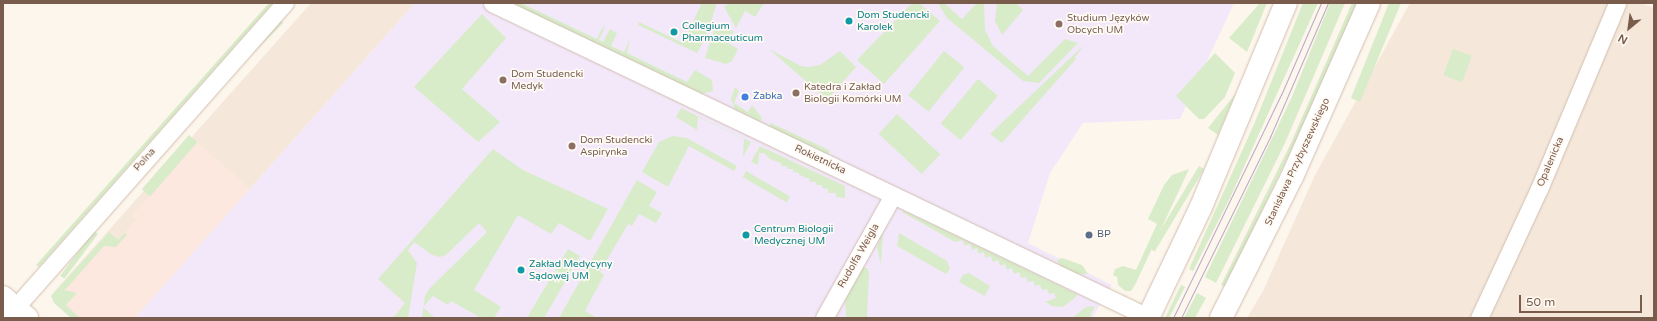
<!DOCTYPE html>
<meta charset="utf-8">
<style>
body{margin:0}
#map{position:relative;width:1657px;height:321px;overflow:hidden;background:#fdf6ec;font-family:"Varela Round",sans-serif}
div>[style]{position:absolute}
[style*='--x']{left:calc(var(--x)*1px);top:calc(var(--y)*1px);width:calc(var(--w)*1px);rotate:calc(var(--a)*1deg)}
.residential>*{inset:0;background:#f5e8da}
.commercial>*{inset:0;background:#fde8e0}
.education>*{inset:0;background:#f3e8fa}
.green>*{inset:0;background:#d8ecc9;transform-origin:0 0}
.roads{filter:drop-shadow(0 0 1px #d1beb0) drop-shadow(0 0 1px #d1beb0)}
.street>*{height:17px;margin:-8.5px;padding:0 8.5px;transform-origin:8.5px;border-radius:8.5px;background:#fff}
.secondary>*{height:22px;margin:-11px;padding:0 11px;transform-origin:11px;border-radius:11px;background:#fff}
.tram>*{height:1px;margin:-0.5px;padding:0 0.5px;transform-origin:0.5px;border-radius:0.5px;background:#b9a8c9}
.dots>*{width:11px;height:11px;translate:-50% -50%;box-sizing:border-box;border:2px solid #fffaf3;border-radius:50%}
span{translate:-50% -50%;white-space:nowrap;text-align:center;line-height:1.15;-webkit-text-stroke:3.5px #fffaf3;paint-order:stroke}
.culture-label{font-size:10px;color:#0d838f}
.left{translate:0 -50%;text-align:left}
.education-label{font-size:10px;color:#785e54}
.shop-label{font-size:10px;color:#366cbe}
.street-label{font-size:10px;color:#7a5c4d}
.service-label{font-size:10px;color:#4e5e75}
.frame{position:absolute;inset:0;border:4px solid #7a5c4d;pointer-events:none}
.north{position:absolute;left:1609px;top:8px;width:40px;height:40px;-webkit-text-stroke:3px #fffaf3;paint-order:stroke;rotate:209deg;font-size:11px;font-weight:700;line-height:16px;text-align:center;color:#7a5c4d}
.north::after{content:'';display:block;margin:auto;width:14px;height:18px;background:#7a5c4d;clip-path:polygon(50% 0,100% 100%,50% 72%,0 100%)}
.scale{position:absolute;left:1519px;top:295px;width:123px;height:18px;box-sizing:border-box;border:2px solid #7a5c4d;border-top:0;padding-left:5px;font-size:12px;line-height:14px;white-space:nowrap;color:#7a5c4d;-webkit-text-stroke:3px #fffaf3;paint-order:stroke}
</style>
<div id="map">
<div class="residential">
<i style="clip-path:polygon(311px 3px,415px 3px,135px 318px,78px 318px,53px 293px)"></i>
<i style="clip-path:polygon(1410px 3px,1641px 3px,1654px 8px,1654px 318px,1247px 318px,1263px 291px,1315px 175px)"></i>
</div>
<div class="commercial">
<i style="clip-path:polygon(197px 142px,250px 189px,135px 318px,76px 318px,51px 296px,109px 232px,118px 240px,136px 220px,132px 216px)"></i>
</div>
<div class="education">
<i style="clip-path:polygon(415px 3px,1234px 3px,1180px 119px,1083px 123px,1050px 173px,1028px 243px,1112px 285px,1092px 318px,135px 318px)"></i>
</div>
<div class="green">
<i style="clip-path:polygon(269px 3px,273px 3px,39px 267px,36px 265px)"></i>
<i style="clip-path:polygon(509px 3px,521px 3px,597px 39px,602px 28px,605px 27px,599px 40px,603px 42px,610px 29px,617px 33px,611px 46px,624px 52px,630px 39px,627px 53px,687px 82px,695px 70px,712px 80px,713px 91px,701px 94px)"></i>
<i style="clip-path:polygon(702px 3px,717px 3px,706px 37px,697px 53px,638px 25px,639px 22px,683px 43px)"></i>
<i style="clip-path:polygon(729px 3px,764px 3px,755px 17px,745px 11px,736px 28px,724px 7px)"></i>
<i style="clip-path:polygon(919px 3px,940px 21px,884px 84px,857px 60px,910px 5px)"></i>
<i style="clip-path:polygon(938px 3px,944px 3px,962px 19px,977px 3px,984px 3px,985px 30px,993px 46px,1028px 76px,1065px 39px,1078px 43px,1039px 83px,1023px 81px,947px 18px)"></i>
<i style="clip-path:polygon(997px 3px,1016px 3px,1023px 10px,1002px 35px,995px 21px)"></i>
<i style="clip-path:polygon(1260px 3px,1267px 3px,1247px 52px,1229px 38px)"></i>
<i style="clip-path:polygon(1303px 3px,1318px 3px,1230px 198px,1193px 271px,1189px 269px,1255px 122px)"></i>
<i style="clip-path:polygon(1330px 3px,1345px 3px,1285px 143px,1216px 283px,1205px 277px,1291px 99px)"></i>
<i style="clip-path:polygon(1352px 3px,1357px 3px,1315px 101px,1225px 287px,1221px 285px,1290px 145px)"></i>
<i style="clip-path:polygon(1389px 3px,1401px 3px,1360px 102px,1351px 98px)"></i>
<i style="clip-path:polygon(482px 14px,506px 38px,462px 89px,500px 122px,478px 142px,414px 87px)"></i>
<i style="left:281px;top:21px;width:3px;height:220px;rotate:45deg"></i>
<i style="clip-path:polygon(715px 27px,734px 31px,728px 43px,738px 49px,732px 61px,726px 64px,705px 58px)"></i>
<i style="clip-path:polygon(1084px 45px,1075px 57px,1076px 59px,1002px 143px,990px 134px)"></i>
<i style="clip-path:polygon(769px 49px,801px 66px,809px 67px,820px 65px,840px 51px,856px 67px,827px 100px)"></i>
<i style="left:1453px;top:49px;width:20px;height:28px;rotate:20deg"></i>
<i style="left:944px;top:51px;width:26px;height:57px;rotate:39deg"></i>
<i style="clip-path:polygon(1215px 53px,1235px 73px,1225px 97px,1204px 119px,1199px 119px,1176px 96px)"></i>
<i style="left:978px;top:79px;width:26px;height:58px;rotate:40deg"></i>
<i style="clip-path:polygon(735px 87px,739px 91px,734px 103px,748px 112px,752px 105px,762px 118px,760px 122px,735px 109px,731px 99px)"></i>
<i style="clip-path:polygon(1236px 93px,1218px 135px,1208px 128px)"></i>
<i style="clip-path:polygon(681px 108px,751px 142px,743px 157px,744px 139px,698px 117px,697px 130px,676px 117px)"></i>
<i style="left:897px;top:114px;width:59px;height:27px;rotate:43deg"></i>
<i style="clip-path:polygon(771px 123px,829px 150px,829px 156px,769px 127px)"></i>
<i style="left:189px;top:135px;width:11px;height:72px;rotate:41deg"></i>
<i style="clip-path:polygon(673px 136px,687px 138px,737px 166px,734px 171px,689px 146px,668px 187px,642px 172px,659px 142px)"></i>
<i style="clip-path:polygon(760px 146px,845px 186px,845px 198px,836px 197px,836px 193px,828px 193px,828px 189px,822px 188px,822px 185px,816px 185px,816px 182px,810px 182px,810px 179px,799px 175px,799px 173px,793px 172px,793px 169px,787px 169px,787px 166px,781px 166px,781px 163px,770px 159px,764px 153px,759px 153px,758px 165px,751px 162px)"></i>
<i style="clip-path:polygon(493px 149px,523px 170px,608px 209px,590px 241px,559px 223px,551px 234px,518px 215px,474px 290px,501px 307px,494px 318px,481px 318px,451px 301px,448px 305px,433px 296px,423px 307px,435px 318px,422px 318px,425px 296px,429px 289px,487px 232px,479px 223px,446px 255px,440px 257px,432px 255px,414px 242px,408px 250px,417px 263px,408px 318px,393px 318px,405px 303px,378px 279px)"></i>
<i style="left:1199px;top:166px;width:6px;height:96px;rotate:31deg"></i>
<i style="clip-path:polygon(1189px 169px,1135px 285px,1131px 291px,1125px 291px,1118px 285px,1117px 277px,1113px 275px,1115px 269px,1123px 266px,1136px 270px,1157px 224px,1148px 219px,1164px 185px,1172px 175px)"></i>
<i style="left:746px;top:171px;width:51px;height:7px;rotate:30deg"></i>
<i style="clip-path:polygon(637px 180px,657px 192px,649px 206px,662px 213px,656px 223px,639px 214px,632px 226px,628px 224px,600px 272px,604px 275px,585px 311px,597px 318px,559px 318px)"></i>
<i style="clip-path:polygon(904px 211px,1077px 294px,1076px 297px,1063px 307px,1052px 306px,1045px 302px,1056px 298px,1054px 293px,1049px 294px,1047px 289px,1042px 290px,1040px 285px,1035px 286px,1033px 281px,1028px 282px,1026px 277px,1021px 278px,1019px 272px,1014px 274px,1012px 268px,1007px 270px,1005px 264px,1000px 266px,998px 260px,993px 262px,991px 256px,985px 258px,984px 252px,978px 254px,977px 248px,972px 250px,970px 244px,964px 246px,963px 240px,955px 242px,902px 212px)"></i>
<i style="clip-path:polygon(883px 229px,881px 265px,877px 248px)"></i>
<i style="left:94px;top:231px;width:5px;height:56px;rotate:37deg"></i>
<i style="clip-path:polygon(109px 232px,118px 240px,126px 232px,127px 235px,116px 247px,104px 246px,65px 290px,77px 293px,66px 305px,80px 318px,71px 318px,54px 303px,51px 296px)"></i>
<i style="clip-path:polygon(899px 233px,947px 261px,950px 269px,946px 274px,897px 246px)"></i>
<i style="clip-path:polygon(568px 249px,580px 256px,544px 318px,531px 318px,528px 316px)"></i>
<i style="clip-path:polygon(1062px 258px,1082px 265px,1088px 274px,1077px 274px,1061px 267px,1057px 260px)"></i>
<i style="clip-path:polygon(863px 268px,867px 268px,869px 272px,867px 318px,846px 318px,845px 296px)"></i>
<i style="clip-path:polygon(969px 273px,990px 286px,985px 296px,959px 282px,963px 275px)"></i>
<i style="clip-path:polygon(1181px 285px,1185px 287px,1169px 318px,1165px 318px)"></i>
<i style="clip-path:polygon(1197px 293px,1206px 298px,1195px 318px,1184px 318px)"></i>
<i style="clip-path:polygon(1095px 306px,1089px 318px,1072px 318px,1086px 307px)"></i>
</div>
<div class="roads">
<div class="street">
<i style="--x:492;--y:3;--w:727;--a:25.58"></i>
<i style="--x:6;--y:318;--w:421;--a:-48.5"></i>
<i style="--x:824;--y:318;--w:141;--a:-60.7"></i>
<i style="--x:1479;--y:318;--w:142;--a:-65.1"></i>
<i style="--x:1539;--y:189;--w:202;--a:-67.2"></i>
</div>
<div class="secondary">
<i style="--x:3;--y:297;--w:32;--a:41"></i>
<i style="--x:1148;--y:318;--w:123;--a:-64.5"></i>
<i style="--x:1201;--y:207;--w:221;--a:-67.4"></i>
<i style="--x:1221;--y:318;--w:158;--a:-63.3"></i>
<i style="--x:1292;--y:177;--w:190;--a:-66.1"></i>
</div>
</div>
<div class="tram">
<i style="--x:1173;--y:318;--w:248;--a:-64.2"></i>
<i style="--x:1281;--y:95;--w:100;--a:-66.5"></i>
<i style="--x:1181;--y:318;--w:202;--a:-63.8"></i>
<i style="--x:1270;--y:137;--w:146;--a:-66.6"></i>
</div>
<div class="dots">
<i style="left:849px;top:21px;background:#0f9aa8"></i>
<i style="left:1059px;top:24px;background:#8d6e63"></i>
<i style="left:674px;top:32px;background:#0f9aa8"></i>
<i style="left:503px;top:80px;background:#8d6e63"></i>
<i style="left:796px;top:93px;background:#8d6e63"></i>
<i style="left:745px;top:97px;background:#3f7fe0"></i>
<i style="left:572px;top:146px;background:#8d6e63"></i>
<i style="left:746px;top:235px;background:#0f9aa8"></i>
<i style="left:1089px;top:235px;background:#5c6f8a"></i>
<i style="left:521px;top:270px;background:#0f9aa8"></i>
</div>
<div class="culture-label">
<span class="left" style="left:857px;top:21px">Dom Studencki<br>Karolek</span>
<span class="left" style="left:682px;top:32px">Collegium<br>Pharmaceuticum</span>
<span class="left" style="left:754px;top:235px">Centrum Biologii<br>Medycznej UM</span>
<span class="left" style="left:529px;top:270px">Zakład Medycyny<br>Sądowej UM</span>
</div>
<div class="education-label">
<span class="left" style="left:1067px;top:24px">Studium Języków<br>Obcych UM</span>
<span class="left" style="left:511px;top:80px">Dom Studencki<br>Medyk</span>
<span class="left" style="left:804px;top:93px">Katedra i Zakład<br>Biologii Komórki UM</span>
<span class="left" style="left:580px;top:146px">Dom Studencki<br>Aspirynka</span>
</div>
<div class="shop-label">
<span class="left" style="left:753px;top:97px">Żabka</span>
</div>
<div class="street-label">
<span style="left:145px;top:160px;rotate:-48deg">Polna</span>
<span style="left:820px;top:160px;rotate:25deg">Rokietnicka</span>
<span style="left:1298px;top:162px;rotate:-65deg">Stanisława Przybyszewskiego</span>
<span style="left:1551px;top:162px;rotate:-67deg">Opalenicka</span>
<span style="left:859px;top:256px;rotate:-60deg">Rudolfa Weigla</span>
</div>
<div class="service-label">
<span class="left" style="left:1097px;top:235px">BP</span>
</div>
<div class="frame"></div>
<div class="north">N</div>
<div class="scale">50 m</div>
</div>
